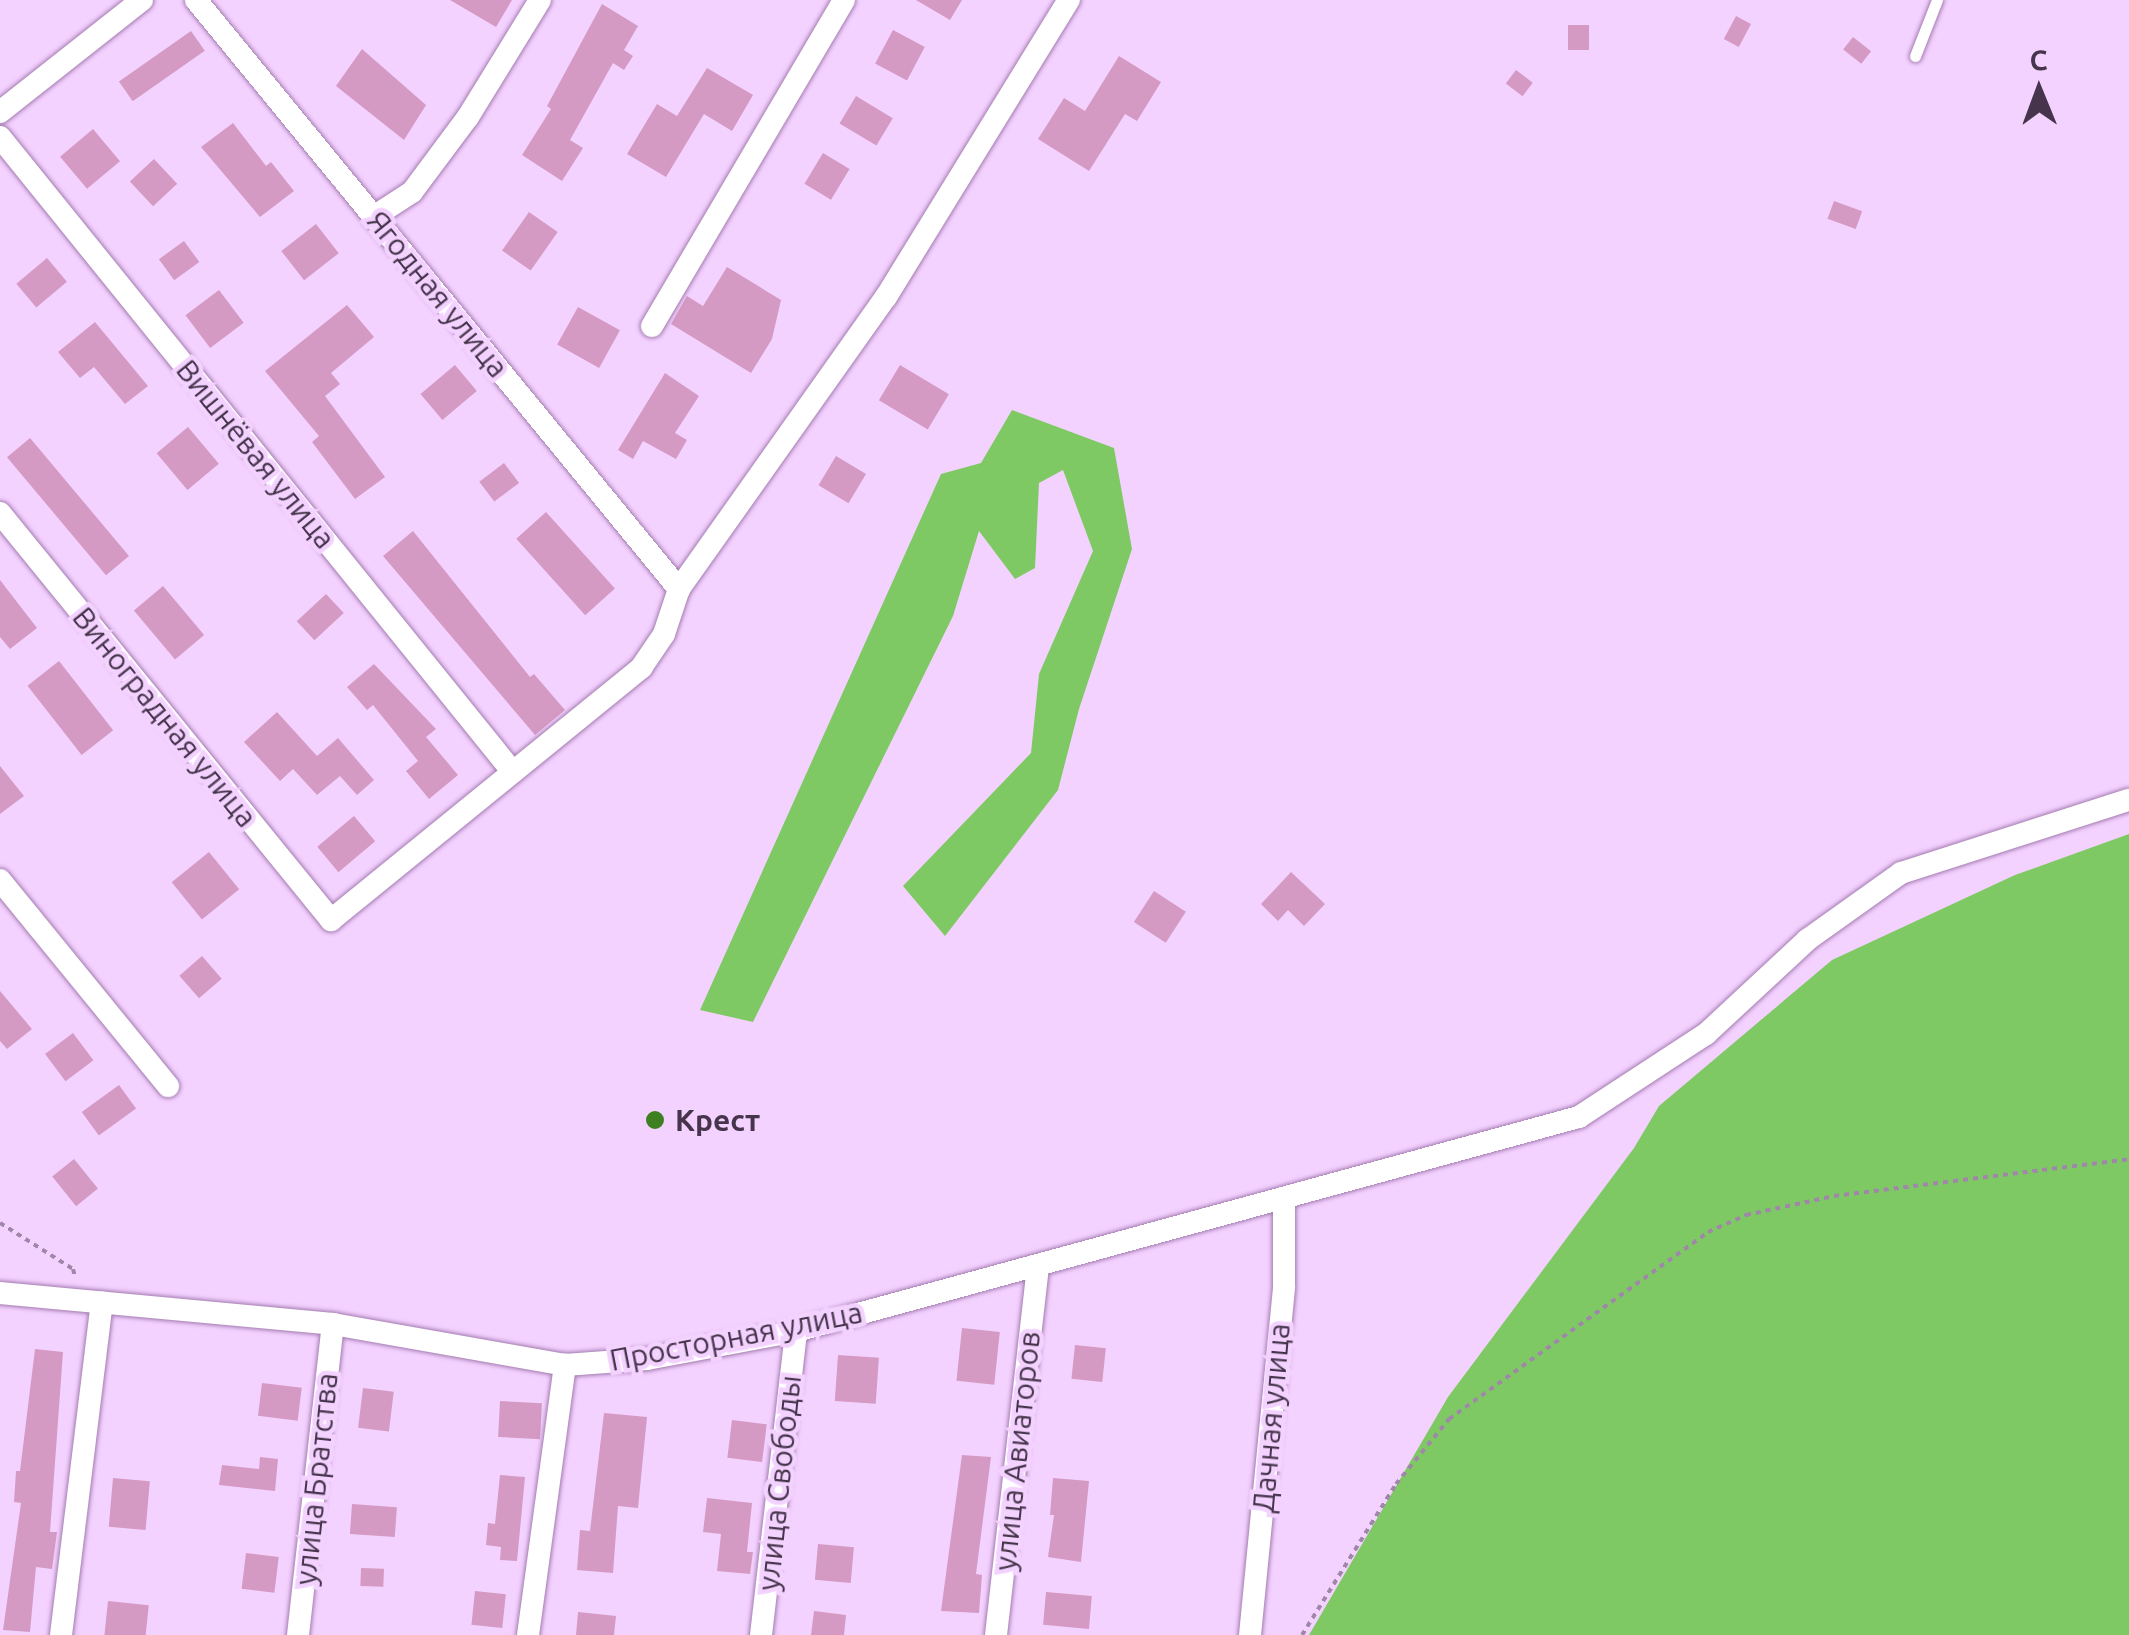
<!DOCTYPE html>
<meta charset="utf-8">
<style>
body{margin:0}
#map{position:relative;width:2129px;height:1635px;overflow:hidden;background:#f4d2ff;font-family:Ubuntu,sans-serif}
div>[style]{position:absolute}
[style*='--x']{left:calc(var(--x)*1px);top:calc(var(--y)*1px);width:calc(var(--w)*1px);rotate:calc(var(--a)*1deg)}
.green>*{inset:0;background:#7fc964}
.building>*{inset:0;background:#d49ac3;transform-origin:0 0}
.path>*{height:4px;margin-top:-2px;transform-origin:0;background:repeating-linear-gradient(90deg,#a087a9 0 5px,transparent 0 10px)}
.roads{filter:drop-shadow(0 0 2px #a47cb1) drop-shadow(0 0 2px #a47cb1)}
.lane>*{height:11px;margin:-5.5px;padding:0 5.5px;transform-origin:5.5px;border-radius:5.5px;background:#fff}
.street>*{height:22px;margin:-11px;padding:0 11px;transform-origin:11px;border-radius:11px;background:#fff}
.dots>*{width:28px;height:28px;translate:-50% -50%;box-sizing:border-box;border:5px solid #f4d2ff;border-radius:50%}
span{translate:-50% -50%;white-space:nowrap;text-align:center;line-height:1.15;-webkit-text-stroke:9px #f4d2ff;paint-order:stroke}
.street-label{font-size:30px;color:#45344b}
.poi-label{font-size:30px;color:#45344b;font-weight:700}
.left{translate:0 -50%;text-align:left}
.north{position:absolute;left:1989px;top:40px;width:100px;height:100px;-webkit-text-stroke:8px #f4d2ff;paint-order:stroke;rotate:359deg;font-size:28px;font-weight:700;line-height:40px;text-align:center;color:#45344b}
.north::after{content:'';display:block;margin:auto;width:35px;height:45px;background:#45344b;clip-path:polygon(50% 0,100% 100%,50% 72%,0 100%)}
</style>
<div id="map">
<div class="green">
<i style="clip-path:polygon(1012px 410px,1114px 448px,1132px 549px,1079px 709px,1058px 790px,945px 936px,903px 886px,1031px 753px,1039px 674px,1093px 551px,1063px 470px,1039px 483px,1035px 568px,1015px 579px,979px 531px,953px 616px,753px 1022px,700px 1010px,941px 474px,981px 463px)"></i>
<i style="clip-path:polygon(2129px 834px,2129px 1635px,1309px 1635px,1448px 1397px,1634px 1148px,1659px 1106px,1832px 960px,2015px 875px)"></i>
</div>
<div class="building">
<i style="clip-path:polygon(450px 0,512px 0,496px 27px)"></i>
<i style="clip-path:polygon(916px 0,962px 0,950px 20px)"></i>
<i style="clip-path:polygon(602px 4px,638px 26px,624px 50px,633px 56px,624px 70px,613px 63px,570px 140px,583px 148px,562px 181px,522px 155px,551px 109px,547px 106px)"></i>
<i style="left:1736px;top:16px;width:17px;height:26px;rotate:28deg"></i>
<i style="left:1589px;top:25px;width:25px;height:21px;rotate:90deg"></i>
<i style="left:893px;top:30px;width:36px;height:38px;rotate:28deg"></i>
<i style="left:191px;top:31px;width:24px;height:88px;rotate:55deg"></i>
<i style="left:1853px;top:37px;width:23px;height:16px;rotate:38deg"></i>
<i style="clip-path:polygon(362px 49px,426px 105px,404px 140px,336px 86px)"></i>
<i style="clip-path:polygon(1119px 56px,1161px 82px,1137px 121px,1125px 114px,1089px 171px,1038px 139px,1064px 98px,1085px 111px)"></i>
<i style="clip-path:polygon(707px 68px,753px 95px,732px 131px,704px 114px,666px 177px,627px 154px,657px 104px,677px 116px)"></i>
<i style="left:1516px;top:70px;width:21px;height:17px;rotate:37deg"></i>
<i style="left:856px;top:96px;width:43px;height:32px;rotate:31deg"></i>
<i style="clip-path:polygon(233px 123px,266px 166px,271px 162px,294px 191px,260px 217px,201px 147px)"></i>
<i style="left:93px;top:129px;width:42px;height:43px;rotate:50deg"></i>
<i style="left:823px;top:153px;width:31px;height:36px;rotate:31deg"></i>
<i style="left:154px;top:159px;width:34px;height:33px;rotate:47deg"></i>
<i style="left:1834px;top:201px;width:30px;height:19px;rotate:20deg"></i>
<i style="left:529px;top:212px;width:35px;height:47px;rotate:35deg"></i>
<i style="left:316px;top:224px;width:37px;height:44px;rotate:52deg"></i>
<i style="left:184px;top:241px;width:26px;height:31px;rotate:54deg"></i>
<i style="left:47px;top:258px;width:31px;height:40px;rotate:50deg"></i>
<i style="clip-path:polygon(727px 267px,781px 300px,772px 339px,751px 373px,671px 324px,687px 296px,703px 306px)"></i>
<i style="left:219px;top:290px;width:41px;height:42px;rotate:53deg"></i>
<i style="clip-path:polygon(347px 305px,374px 337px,331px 373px,340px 384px,325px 396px,385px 477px,355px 499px,312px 442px,319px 436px,265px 371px)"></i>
<i style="left:578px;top:307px;width:48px;height:43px;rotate:29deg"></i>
<i style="clip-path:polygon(95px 322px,148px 386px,125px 404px,94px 367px,80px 378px,58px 352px)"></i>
<i style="left:455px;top:365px;width:34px;height:45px;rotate:50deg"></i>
<i style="left:900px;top:365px;width:57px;height:41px;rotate:31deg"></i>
<i style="clip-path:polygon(665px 373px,699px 396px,675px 433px,687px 440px,676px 459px,643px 441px,633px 459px,618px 450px)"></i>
<i style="left:188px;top:427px;width:48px;height:41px;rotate:50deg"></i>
<i style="left:30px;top:438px;width:154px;height:30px;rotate:50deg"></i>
<i style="left:836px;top:456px;width:35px;height:34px;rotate:31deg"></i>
<i style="left:504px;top:463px;width:25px;height:31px;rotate:53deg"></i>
<i style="left:546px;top:512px;width:103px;height:40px;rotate:48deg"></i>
<i style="clip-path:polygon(413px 531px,530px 677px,534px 674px,565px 710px,535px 735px,383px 556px)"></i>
<i style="clip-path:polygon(0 580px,37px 628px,10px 649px,0 637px)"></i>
<i style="left:163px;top:586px;width:64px;height:38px;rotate:50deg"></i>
<i style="left:326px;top:594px;width:26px;height:40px;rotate:47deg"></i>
<i style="left:59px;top:661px;width:88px;height:40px;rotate:52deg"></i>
<i style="clip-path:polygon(374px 664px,436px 729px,426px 737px,458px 775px,429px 799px,406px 771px,418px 761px,373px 705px,367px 710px,347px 687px)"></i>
<i style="clip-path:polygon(277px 712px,317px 756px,338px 738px,374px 780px,357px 795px,340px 776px,317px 795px,293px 769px,280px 781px,244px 742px)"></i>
<i style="clip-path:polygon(0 766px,24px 796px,0 814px)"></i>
<i style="left:354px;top:816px;width:33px;height:48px;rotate:50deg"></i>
<i style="left:209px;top:852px;width:48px;height:48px;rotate:51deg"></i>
<i style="clip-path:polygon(1291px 872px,1325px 904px,1304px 926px,1288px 910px,1278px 921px,1261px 904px)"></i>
<i style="left:1154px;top:891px;width:38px;height:37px;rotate:33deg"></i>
<i style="left:202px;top:956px;width:30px;height:30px;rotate:49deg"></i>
<i style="clip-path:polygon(0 991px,32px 1029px,7px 1049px,0 1041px)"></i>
<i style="left:73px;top:1033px;width:34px;height:35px;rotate:53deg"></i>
<i style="left:119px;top:1085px;width:29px;height:46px;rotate:54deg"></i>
<i style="left:74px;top:1159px;width:38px;height:28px;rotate:51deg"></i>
<i style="left:962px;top:1328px;width:38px;height:53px;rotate:6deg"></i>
<i style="left:1075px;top:1345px;width:31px;height:34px;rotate:6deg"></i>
<i style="clip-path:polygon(35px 1349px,63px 1352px,50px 1532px,57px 1532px,52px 1569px,36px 1567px,30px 1632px,3px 1630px,21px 1503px,14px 1502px,16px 1471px,20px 1471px)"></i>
<i style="left:838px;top:1355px;width:41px;height:46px;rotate:4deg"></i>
<i style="left:262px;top:1383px;width:40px;height:33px;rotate:7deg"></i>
<i style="left:363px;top:1388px;width:31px;height:40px;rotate:7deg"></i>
<i style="left:500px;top:1401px;width:42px;height:36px;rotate:3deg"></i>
<i style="clip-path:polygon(604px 1413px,647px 1417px,638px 1508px,618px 1506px,613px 1573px,577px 1570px,580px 1530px,590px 1531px)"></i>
<i style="left:732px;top:1420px;width:35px;height:38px;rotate:7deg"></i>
<i style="clip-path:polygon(962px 1455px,991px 1457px,976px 1574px,982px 1575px,979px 1613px,941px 1611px)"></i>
<i style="clip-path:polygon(260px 1457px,278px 1459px,275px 1491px,219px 1485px,222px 1465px,259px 1469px)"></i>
<i style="clip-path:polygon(500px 1475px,525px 1477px,517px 1561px,500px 1560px,501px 1547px,486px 1545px,488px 1523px,495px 1524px)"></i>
<i style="left:113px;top:1478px;width:37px;height:49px;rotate:5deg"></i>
<i style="clip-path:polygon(1053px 1478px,1089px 1481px,1081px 1562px,1048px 1557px,1054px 1515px,1050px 1515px)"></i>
<i style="clip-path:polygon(707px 1498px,752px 1503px,747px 1552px,753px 1552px,750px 1574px,717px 1571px,721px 1534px,703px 1532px)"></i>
<i style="left:352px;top:1504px;width:45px;height:30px;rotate:4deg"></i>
<i style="left:818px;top:1544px;width:36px;height:36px;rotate:5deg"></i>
<i style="left:246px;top:1553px;width:33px;height:36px;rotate:7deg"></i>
<i style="left:361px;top:1568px;width:23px;height:18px;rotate:2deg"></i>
<i style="left:475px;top:1591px;width:31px;height:34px;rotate:6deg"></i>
<i style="left:1046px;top:1592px;width:46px;height:33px;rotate:5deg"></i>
<i style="left:108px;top:1601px;width:41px;height:34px;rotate:6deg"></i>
<i style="clip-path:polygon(814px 1611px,846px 1615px,844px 1635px,811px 1635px)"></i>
<i style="clip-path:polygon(578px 1612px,616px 1616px,614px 1635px,576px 1635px)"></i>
</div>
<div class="path">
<i style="--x:0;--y:1223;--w:86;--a:32.2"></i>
<i style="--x:73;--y:1269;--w:8;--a:76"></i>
<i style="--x:1302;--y:1635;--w:178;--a:-58.1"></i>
<i style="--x:1396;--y:1484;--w:84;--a:-50.8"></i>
<i style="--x:1449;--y:1419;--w:319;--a:-35.8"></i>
<i style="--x:1708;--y:1232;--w:42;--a:-24.1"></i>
<i style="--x:1746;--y:1215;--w:90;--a:-12.2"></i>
<i style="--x:1834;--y:1196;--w:297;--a:-7.1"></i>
</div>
<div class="roads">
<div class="lane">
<i style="--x:1915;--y:56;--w:60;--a:-68.6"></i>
</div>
<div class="street">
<i style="--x:196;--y:0;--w:762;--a:50.65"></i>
<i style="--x:0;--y:112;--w:181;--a:-38.3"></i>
<i style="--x:0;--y:137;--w:815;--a:51.08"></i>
<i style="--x:375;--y:216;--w:44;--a:-33"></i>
<i style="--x:412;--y:192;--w:94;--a:-53.3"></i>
<i style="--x:468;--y:117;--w:137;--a:-58.4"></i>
<i style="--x:652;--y:326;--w:378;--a:-59.5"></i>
<i style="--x:0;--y:513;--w:525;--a:50.88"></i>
<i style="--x:331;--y:920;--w:400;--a:-39.1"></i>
<i style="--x:641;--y:668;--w:41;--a:-55.9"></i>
<i style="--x:664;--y:634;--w:47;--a:-71.6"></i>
<i style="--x:679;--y:589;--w:358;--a:-54.7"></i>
<i style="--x:886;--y:297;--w:349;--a:-58.4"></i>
<i style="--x:0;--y:880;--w:266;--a:50.8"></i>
<i style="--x:0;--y:1293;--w:334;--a:5.3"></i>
<i style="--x:333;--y:1324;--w:236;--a:10"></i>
<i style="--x:565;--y:1365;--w:82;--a:-4.2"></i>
<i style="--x:647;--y:1359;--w:152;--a:-10.6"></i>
<i style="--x:796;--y:1331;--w:812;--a:-15.29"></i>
<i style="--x:1579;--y:1117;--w:152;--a:-33.2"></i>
<i style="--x:1706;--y:1034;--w:138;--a:-42.9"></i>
<i style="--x:1807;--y:940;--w:115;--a:-35.5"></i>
<i style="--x:1901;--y:873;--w:239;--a:-17.8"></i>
<i style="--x:61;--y:1635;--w:335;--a:-83"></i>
<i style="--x:298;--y:1635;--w:313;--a:-83.6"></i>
<i style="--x:528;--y:1635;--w:273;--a:-82.2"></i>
<i style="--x:761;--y:1635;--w:306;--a:-83.4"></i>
<i style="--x:996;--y:1635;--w:371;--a:-83.5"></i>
<i style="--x:1250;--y:1635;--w:350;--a:-84.4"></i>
<i style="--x:1284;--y:1287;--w:87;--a:-90"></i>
</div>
</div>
<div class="dots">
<i style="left:655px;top:1120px;background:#3d7f21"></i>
</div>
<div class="street-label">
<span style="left:438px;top:294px;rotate:51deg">Ягодная улица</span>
<span style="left:256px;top:454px;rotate:51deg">Вишнёвая улица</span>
<span style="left:165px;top:717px;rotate:51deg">Виноградная улица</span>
<span style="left:736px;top:1336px;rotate:-11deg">Просторная улица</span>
<span style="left:1271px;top:1418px;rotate:-85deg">Дачная улица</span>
<span style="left:1017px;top:1451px;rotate:-84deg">улица Авиаторов</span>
<span style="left:316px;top:1479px;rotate:-84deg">улица Братства</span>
<span style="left:779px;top:1483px;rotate:-84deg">улица Свободы</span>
</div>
<div class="poi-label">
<span class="left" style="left:675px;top:1120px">Крест</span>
</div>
<div class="north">С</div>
</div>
